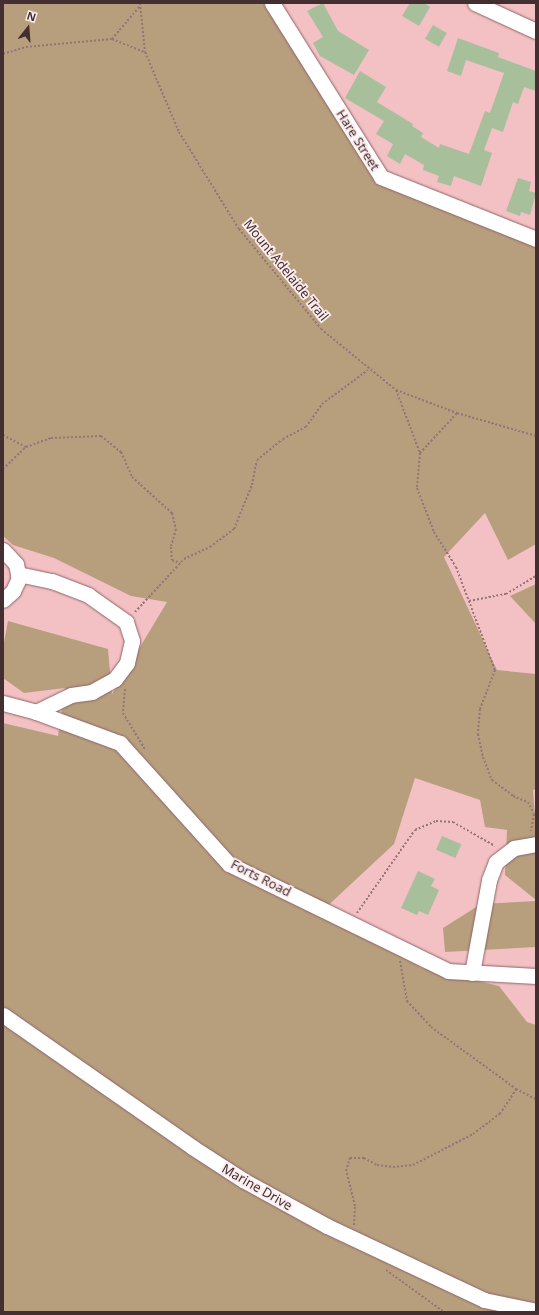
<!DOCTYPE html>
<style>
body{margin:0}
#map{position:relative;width:539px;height:1315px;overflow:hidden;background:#f3c1c4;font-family:"Noto Sans",sans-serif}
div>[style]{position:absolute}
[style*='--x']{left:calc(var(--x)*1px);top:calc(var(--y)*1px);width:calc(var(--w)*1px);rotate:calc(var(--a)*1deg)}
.green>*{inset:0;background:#b79f7e}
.building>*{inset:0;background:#a7bf9b;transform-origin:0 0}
.path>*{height:2px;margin-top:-1px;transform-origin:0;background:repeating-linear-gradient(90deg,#957376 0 2px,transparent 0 4px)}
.roads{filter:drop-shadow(0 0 1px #906467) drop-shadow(0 0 1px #906467)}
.minor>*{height:15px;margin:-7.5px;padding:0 7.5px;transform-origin:7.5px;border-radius:7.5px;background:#fff}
span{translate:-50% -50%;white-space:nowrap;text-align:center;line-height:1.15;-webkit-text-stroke:3.5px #fceced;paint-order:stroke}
.street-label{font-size:13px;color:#432f31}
.frame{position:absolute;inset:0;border:4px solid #432f31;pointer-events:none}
.north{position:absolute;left:8px;top:8px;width:40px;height:40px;-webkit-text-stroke:3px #fceced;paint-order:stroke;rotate:17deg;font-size:11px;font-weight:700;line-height:16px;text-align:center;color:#432f31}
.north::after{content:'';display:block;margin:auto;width:14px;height:18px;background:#432f31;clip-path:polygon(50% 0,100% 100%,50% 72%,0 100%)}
</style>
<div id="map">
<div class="green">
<i style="clip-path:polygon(3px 3px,272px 3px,377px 172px,536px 245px,536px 544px,508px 560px,485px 513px,444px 557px,497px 670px,536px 674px,536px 789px,533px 790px,536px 831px,536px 900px,505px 875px,507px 830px,485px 827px,480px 800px,415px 778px,394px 844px,321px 912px,422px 968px,499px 986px,527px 1022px,536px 1025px,536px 1312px,3px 1312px,3px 723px,58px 736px,65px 688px,24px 693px,3px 678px,3px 648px,8px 621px,108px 649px,112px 694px,167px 602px,131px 596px,54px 558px,13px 545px,3px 536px)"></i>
<i style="clip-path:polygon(536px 584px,536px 624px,510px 596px)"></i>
<i style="clip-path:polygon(536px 901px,536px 947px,445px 952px,443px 928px,481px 904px)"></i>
</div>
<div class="building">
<i style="clip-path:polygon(323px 3px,338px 31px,369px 50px,354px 75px,320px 56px,313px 43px,323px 37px,307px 11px)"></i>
<i style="clip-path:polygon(410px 3px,424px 3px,430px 7px,419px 26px,402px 16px)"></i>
<i style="left:433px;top:25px;width:16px;height:16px;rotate:30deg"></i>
<i style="clip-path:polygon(458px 38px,499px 53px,498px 57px,536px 71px,536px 91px,524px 87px,518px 104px,513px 102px,503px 132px,492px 128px,484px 150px,492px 153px,481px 186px,454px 176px,451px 186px,437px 182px,439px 176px,423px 170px,424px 165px,405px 154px,400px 164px,387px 156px,393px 144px,376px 134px,384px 121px,345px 98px,360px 71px,386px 87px,377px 102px,413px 124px,412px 126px,423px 133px,421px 137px,439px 148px,440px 144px,469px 154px,485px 111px,490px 113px,504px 73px,466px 60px,461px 76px,447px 71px)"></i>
<i style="clip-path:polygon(518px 178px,531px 182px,529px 191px,536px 193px,530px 215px,521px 212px,520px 216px,506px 211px)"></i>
<i style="left:442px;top:836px;width:21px;height:15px;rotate:23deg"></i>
<i style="clip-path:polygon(418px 871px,435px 879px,431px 886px,439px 890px,428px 915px,419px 911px,417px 915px,401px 908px)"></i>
</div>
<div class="path">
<i style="--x:140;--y:3;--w:49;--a:84.2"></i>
<i style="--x:145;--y:52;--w:87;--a:67"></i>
<i style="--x:179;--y:132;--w:114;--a:58.3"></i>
<i style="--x:239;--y:229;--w:129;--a:50.6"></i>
<i style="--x:321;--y:329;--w:97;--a:39.1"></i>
<i style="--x:396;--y:390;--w:65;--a:20.7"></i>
<i style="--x:457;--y:413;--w:82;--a:16.2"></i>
<i style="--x:112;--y:39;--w:43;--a:-49.7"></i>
<i style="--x:3;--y:54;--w:24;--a:-17"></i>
<i style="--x:26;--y:47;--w:86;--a:-5.3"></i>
<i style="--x:112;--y:39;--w:35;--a:22"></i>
<i style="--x:396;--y:390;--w:67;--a:69.1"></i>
<i style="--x:420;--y:453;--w:35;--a:95"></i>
<i style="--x:417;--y:488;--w:47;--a:68.9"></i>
<i style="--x:434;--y:532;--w:41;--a:57.8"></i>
<i style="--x:456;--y:567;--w:110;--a:69.3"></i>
<i style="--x:495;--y:670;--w:42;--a:111"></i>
<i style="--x:480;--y:709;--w:25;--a:95"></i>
<i style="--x:478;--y:734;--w:24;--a:78"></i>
<i style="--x:483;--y:757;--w:25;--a:69"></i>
<i style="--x:492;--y:780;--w:26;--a:37"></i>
<i style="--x:513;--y:796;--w:16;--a:22"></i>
<i style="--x:528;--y:802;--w:13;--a:63"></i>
<i style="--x:534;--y:814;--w:17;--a:100"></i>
<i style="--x:3;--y:435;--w:26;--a:28"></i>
<i style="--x:26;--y:447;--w:27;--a:-20"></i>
<i style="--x:51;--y:438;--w:50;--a:-2.3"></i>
<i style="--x:101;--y:436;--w:26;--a:39"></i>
<i style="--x:121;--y:452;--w:27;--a:66"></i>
<i style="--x:132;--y:477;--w:54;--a:42"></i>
<i style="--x:172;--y:513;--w:16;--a:76"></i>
<i style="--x:176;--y:529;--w:19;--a:106"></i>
<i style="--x:171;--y:547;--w:13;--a:86"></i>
<i style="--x:172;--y:560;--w:9;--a:21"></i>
<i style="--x:420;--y:453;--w:54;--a:-47.2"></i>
<i style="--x:3;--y:469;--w:32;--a:-44"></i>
<i style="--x:469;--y:601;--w:38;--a:-11"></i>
<i style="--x:506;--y:594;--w:35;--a:-31"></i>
<i style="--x:135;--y:612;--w:72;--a:-47.2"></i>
<i style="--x:184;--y:559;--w:29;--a:-25"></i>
<i style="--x:210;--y:547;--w:30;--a:-37"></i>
<i style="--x:234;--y:529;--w:48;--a:-67.8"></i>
<i style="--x:252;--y:485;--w:25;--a:-79"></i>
<i style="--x:257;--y:460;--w:33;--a:-39"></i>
<i style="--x:283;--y:439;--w:26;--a:-28"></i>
<i style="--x:306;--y:427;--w:28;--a:-55"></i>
<i style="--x:322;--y:404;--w:57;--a:-36.5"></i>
<i style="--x:125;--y:689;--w:24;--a:95"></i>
<i style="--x:123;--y:713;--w:44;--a:58.8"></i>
<i style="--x:357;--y:913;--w:101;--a:-55.1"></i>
<i style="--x:415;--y:830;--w:23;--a:-23"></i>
<i style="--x:436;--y:821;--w:17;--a:3"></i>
<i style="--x:453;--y:822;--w:48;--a:29.7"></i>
<i style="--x:400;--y:961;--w:41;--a:80.1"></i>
<i style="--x:407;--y:1001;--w:35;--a:47"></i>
<i style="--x:431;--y:1027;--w:105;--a:36.1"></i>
<i style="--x:516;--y:1089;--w:22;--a:27"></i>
<i style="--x:354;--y:1225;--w:19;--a:-87"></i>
<i style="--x:355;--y:1206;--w:36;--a:-104"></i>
<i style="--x:346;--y:1171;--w:14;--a:-73"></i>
<i style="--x:350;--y:1158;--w:14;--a:0"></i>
<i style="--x:364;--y:1158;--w:15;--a:28"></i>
<i style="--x:377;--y:1165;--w:16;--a:7"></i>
<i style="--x:393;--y:1167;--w:20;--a:-6"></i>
<i style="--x:413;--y:1165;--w:68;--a:-27.3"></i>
<i style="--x:473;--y:1134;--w:34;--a:-37"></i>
<i style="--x:500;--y:1114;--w:30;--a:-57"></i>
<i style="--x:386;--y:1270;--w:72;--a:35.9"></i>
</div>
<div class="roads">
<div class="minor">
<i style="--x:272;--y:3;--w:205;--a:57.9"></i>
<i style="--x:381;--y:177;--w:167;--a:21.8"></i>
<i style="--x:475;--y:3;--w:67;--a:24.7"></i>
<i style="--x:3;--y:550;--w:19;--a:47"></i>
<i style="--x:16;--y:564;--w:14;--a:78"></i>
<i style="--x:19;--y:578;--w:14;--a:115"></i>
<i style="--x:13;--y:591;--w:13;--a:138"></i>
<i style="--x:18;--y:574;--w:35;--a:12"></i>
<i style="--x:52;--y:581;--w:39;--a:21"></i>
<i style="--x:88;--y:595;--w:47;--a:35.4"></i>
<i style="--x:126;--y:622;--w:20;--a:72"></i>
<i style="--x:132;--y:641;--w:23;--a:103"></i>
<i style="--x:127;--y:663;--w:20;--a:127"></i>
<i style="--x:115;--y:679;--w:26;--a:151"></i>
<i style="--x:92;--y:692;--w:21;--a:172"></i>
<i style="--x:71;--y:695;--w:39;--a:154"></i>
<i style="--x:3;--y:703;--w:34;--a:15"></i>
<i style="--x:36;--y:712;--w:90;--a:20.3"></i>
<i style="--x:120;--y:743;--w:163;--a:48"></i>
<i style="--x:229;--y:864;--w:244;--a:26"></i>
<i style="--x:448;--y:971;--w:88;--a:3.3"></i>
<i style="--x:472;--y:973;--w:95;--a:-79.6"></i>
<i style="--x:489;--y:880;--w:19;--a:-69"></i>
<i style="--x:496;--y:862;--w:23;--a:-38"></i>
<i style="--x:514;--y:848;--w:22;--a:-10"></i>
<i style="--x:3;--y:1015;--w:231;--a:34.9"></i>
<i style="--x:192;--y:1147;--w:61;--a:32.9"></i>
<i style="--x:243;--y:1180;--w:96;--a:28.7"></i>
<i style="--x:327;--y:1226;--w:174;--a:25.2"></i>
<i style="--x:484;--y:1300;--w:53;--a:11.9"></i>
</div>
</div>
<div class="street-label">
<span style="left:358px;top:140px;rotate:58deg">Hare Street</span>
<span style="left:286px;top:270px;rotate:51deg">Mount Adelaide Trail</span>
<span style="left:261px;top:878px;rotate:27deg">Forts Road</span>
<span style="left:257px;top:1187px;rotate:30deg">Marine Drive</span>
</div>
<div class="frame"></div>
<div class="north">N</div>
</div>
